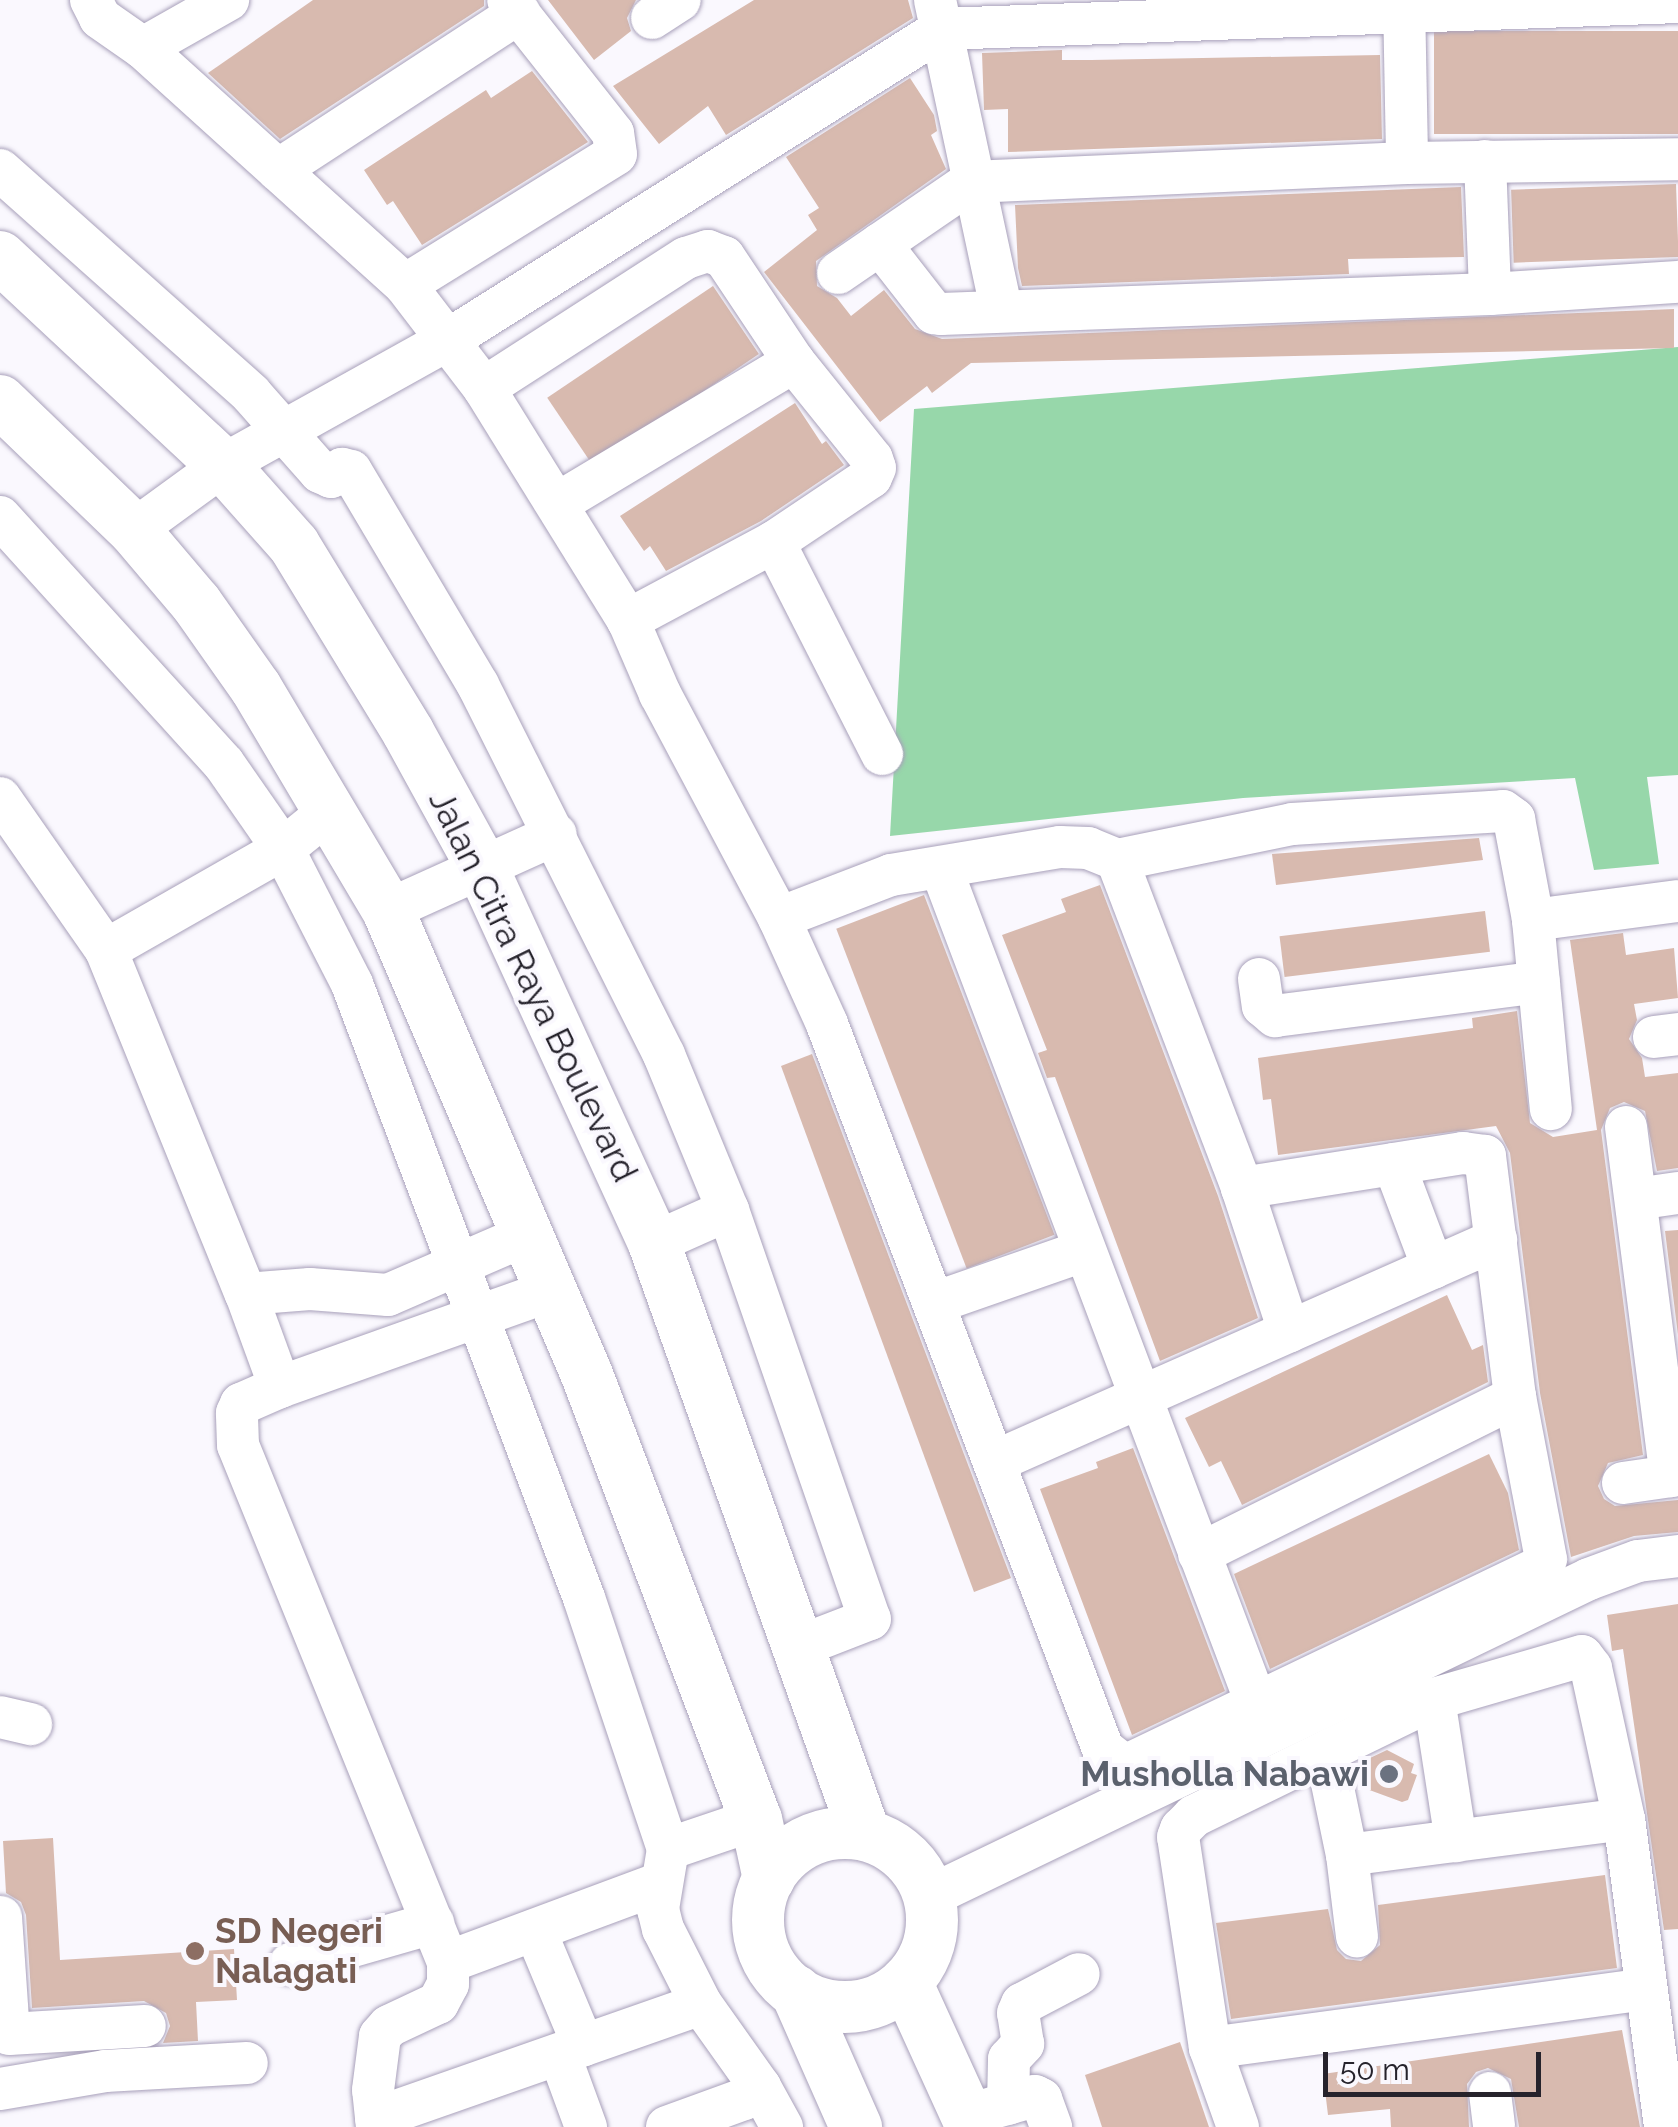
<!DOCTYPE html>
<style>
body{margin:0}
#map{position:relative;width:1678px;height:2127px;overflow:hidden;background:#faf8fe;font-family:Raleway,sans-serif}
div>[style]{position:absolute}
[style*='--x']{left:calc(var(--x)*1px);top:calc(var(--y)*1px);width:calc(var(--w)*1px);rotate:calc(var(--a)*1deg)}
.green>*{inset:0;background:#97d7aa}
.building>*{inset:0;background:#d8baaf;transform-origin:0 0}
.roads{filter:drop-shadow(0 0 2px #a8a0ba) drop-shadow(0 0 2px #a8a0ba)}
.minor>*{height:42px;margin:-21px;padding:0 21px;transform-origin:21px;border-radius:21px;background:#fff}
.major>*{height:52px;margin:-26px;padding:0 26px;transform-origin:26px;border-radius:26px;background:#fff}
.major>.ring{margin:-26px;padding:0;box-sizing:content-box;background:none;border:52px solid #fff;border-radius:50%}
.dots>*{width:28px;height:28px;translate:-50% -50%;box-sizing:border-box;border:5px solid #faf8fe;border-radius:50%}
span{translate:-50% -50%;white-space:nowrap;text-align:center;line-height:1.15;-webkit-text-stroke:8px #faf8fe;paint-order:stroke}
.street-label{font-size:35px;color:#26232c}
.worship-label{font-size:35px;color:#5b616d;font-weight:700}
.right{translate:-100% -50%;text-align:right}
.education-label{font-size:35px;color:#785e54;font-weight:700}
.left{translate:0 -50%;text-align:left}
.scale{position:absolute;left:1323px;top:2052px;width:218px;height:45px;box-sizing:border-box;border:5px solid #26232c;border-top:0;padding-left:12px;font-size:30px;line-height:35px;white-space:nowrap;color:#26232c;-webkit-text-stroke:8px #faf8fe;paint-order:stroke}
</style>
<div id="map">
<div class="green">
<i style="clip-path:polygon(1678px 347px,1678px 775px,1647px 777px,1659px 864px,1594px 870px,1575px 778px,1243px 798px,890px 836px,914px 409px)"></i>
</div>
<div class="building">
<i style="clip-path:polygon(313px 0,484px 0,484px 6px,280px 139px,208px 73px)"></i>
<i style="clip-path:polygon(548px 0,636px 0,627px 18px,631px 31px,594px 60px)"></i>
<i style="clip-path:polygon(754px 0,908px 0,913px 18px,726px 135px,708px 106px,659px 144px,613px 86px)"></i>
<i style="left:1678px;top:31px;width:103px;height:244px;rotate:90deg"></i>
<i style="clip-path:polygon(1062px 50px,1062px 60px,1091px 60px,1380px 55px,1382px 139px,1008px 152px,1008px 109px,984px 110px,982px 53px)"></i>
<i style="clip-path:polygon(532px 71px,588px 142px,422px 245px,393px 201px,387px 205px,364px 170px,486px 90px,491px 98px)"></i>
<i style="clip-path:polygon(910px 78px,934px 115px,937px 131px,931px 135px,946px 169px,816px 261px,817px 286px,837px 298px,851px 316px,884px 290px,915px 329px,942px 339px,1674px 309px,1674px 348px,971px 363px,932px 393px,927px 386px,880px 422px,764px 272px,817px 230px,808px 215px,819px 208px,786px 157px)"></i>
<i style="left:1676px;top:184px;width:73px;height:165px;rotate:88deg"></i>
<i style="clip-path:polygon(1461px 187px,1464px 257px,1348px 259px,1349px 274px,1022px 286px,1018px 268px,1015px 205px)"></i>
<i style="left:713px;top:286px;width:82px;height:200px;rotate:56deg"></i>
<i style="clip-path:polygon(795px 403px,822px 444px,826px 441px,844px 465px,761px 521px,666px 571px,650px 546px,644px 551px,620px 516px)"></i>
<i style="clip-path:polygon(1479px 838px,1483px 860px,1276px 885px,1272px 854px)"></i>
<i style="clip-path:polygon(1100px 885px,1218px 1196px,1258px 1318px,1160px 1361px,1055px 1077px,1047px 1078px,1038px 1053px,1047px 1050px,1002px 935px,1066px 912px,1061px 899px)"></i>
<i style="left:924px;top:895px;width:364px;height:94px;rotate:69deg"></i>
<i style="left:1485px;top:911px;width:41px;height:207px;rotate:83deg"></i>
<i style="clip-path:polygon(1623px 933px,1626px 955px,1674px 948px,1678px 998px,1634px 1004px,1637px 1020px,1629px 1039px,1642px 1058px,1645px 1077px,1678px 1073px,1678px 1168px,1657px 1171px,1645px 1111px,1624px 1102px,1610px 1108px,1601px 1130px,1643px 1455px,1608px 1463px,1598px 1486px,1604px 1499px,1615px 1506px,1678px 1500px,1678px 1532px,1634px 1536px,1571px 1557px,1540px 1393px,1510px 1153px,1496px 1126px,1278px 1155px,1271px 1099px,1263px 1100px,1258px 1058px,1473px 1028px,1472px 1018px,1517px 1011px,1530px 1123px,1553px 1137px,1597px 1130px,1570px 940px)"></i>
<i style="clip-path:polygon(812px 1054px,1011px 1578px,974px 1592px,781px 1066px)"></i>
<i style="clip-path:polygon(1678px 1230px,1678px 1335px,1665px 1231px)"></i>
<i style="clip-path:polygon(1447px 1295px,1472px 1350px,1483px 1345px,1488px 1382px,1242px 1505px,1221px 1461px,1209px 1467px,1185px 1418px)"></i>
<i style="clip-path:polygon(1133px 1448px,1225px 1691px,1132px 1735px,1040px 1489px,1098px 1468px,1096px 1462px)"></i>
<i style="clip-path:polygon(1489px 1454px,1508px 1493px,1519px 1550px,1270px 1669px,1234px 1574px)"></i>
<i style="clip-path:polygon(1678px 1604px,1678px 1929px,1664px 1930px,1623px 1649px,1612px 1651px,1607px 1615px)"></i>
<i style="clip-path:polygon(1387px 1750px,1414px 1764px,1411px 1773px,1417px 1775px,1408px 1800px,1402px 1802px,1364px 1788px,1366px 1782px,1362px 1781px,1370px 1758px)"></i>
<i style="clip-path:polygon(53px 1838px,60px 1960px,234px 1949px,237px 2000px,196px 2002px,198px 2041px,163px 2043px,170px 2026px,166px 2013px,144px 2001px,32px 2008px,26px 1915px,21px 1902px,6px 1893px,3px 1841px)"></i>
<i style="clip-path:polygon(1605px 1875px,1617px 1968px,1231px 2019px,1216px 1923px,1328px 1909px,1337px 1950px,1346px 1959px,1361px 1961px,1380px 1945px,1378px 1905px)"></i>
<i style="clip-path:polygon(1622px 2030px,1640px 2127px,1519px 2127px,1511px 2079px,1488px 2068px,1476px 2072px,1467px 2084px,1469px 2127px,1391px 2127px,1390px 2109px,1328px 2115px,1323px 2074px)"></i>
<i style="clip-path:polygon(1180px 2042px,1209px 2127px,1102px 2127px,1085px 2075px)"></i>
</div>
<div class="roads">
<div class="minor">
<i style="--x:91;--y:0;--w:20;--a:63"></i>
<i style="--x:100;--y:18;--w:52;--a:34.9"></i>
<i style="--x:143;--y:48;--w:353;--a:42.1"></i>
<i style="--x:405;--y:285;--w:130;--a:52.5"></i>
<i style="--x:484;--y:388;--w:273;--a:58.2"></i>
<i style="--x:628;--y:620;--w:81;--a:66.6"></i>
<i style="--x:660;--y:694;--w:254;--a:62"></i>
<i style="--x:779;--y:918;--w:116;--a:65.6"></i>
<i style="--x:827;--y:1024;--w:776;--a:69.16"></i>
<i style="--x:1103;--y:1749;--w:28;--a:38"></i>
<i style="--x:1125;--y:1766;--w:459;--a:-25.6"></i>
<i style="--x:1539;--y:1568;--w:11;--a:-52"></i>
<i style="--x:1546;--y:1559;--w:165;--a:-100.8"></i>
<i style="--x:1515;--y:1397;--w:243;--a:-97.1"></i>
<i style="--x:1485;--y:1156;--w:22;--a:-172"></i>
<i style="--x:1463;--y:1153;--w:224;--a:171"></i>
<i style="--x:935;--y:0;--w:316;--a:77.9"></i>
<i style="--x:1404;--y:0;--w:163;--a:88.9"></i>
<i style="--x:652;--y:18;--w:33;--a:-33"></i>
<i style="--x:143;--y:48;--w:98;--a:-29.5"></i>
<i style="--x:1485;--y:161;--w:133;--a:87.8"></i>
<i style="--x:0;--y:170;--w:336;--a:41.7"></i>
<i style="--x:251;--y:394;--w:104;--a:48.5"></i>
<i style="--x:320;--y:472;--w:12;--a:24"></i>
<i style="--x:331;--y:477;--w:14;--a:-36"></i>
<i style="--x:342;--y:469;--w:9;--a:13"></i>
<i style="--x:351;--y:471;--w:249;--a:59.3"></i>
<i style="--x:478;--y:685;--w:414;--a:63.3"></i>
<i style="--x:664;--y:1055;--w:168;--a:67.6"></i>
<i style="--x:728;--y:1210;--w:433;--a:70.9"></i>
<i style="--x:870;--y:1619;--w:80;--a:158.9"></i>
<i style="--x:278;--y:170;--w:288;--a:-33.1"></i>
<i style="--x:880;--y:244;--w:88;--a:52"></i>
<i style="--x:934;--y:313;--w:7;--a:8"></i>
<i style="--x:941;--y:314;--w:549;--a:-2.09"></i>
<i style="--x:1490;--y:294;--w:188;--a:-3.7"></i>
<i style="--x:838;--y:273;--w:161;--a:-34.4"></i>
<i style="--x:971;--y:182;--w:436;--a:-2.5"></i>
<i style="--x:1407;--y:163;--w:271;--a:-0.8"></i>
<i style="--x:405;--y:285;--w:248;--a:-31.8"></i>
<i style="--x:616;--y:154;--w:21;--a:-98"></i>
<i style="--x:613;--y:133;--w:169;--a:-128.3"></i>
<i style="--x:484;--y:388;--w:240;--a:-32.8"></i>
<i style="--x:686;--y:258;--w:23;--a:-18"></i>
<i style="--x:708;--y:251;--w:17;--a:21"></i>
<i style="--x:724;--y:257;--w:126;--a:56.3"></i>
<i style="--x:794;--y:362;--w:124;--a:51.2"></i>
<i style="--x:872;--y:459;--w:9;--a:72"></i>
<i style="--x:875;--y:468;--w:10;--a:114"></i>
<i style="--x:871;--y:477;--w:117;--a:146.2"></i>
<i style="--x:774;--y:542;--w:166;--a:151.9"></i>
<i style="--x:558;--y:503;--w:275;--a:-30.9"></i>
<i style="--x:0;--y:517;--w:333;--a:47.8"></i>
<i style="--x:224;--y:764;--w:103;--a:55.2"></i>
<i style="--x:283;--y:849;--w:152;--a:62.9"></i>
<i style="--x:352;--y:984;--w:656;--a:69.3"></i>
<i style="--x:584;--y:1598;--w:265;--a:71.5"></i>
<i style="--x:668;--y:1849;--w:61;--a:99.5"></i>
<i style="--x:658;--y:1909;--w:21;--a:76"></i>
<i style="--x:663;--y:1929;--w:84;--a:63.1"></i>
<i style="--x:701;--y:2004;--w:102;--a:54.6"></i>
<i style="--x:760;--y:2087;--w:20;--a:143"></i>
<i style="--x:744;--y:2099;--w:82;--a:160"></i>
<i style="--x:134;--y:530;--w:110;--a:-36.1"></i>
<i style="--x:223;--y:465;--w:257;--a:-29.1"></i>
<i style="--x:448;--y:340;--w:584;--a:-32.19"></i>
<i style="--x:942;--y:29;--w:736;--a:-2.1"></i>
<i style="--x:774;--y:542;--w:238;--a:63"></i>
<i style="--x:0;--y:798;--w:185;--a:55.1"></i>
<i style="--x:106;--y:950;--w:371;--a:67.9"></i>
<i style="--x:246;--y:1294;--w:64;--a:-4.5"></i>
<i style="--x:310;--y:1289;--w:78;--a:4.4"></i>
<i style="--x:388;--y:1295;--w:154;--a:-23.4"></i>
<i style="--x:1117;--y:860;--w:351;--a:69.1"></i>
<i style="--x:1242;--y:1188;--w:151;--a:71.8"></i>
<i style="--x:941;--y:868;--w:895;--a:69.32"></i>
<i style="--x:388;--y:910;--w:184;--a:-24.3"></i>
<i style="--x:779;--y:918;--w:120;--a:-21"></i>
<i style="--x:891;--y:875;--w:171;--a:-9.4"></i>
<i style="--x:1060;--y:847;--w:28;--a:2"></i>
<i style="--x:1088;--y:848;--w:31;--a:22"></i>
<i style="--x:1117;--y:860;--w:179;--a:-11.6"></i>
<i style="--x:1292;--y:824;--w:211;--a:-3.5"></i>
<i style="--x:1503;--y:811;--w:14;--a:36"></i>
<i style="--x:1514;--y:819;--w:103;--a:79.3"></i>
<i style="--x:1533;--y:920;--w:190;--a:84.6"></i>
<i style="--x:1533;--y:920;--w:146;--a:-7.5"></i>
<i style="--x:106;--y:950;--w:204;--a:-29.7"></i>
<i style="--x:283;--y:849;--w:62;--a:-39.1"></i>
<i style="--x:1259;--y:979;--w:27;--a:82"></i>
<i style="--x:1263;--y:1006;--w:16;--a:40"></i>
<i style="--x:1275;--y:1016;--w:266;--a:-7.3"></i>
<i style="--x:1654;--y:1037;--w:24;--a:-7"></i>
<i style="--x:1626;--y:1127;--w:352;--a:82.7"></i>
<i style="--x:1394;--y:1164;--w:111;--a:69.4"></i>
<i style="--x:1636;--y:1199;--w:42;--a:-8.1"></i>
<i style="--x:654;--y:1243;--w:81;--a:-24"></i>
<i style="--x:246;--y:1294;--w:99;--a:69.9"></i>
<i style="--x:934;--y:1303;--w:158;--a:-19.2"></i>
<i style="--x:996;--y:1461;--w:547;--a:-23.85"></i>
<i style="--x:1623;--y:1483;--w:56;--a:-8.3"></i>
<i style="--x:1199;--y:1554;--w:353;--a:-26.4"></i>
<i style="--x:1434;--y:1699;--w:144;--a:81.2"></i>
<i style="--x:0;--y:1717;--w:32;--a:13"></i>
<i style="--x:1326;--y:1754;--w:103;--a:78.3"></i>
<i style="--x:1347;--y:1855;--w:82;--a:83"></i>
<i style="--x:668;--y:1849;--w:93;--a:-18.8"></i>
<i style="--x:1347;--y:1855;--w:279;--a:-7.4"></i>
<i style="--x:930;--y:1896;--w:731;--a:-25.69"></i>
<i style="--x:1589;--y:1579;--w:52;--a:-20.2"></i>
<i style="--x:1638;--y:1561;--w:40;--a:-7.1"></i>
<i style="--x:1;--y:1917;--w:117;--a:86.1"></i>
<i style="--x:9;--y:2034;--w:136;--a:-3.4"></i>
<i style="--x:535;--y:1930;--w:125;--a:67.3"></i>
<i style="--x:448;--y:1962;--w:226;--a:-20.4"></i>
<i style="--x:290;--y:1964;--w:149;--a:-16"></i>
<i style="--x:1210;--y:2048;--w:440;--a:-7.7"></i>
<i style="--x:560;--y:2056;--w:76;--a:69.9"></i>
<i style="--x:760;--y:2087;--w:46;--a:61.2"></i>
<i style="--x:0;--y:2089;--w:107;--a:-9.7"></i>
<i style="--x:105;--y:2071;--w:142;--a:-3.2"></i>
<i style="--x:1490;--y:2093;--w:34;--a:83"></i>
<i style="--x:1008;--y:2104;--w:45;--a:-88.7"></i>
<i style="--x:1009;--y:2059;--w:21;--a:-47"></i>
<i style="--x:1023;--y:2044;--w:31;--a:-99"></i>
<i style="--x:1018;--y:2013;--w:10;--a:-66"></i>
<i style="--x:1022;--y:2004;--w:64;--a:-27.8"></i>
<i style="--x:982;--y:2111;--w:55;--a:-15.8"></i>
<i style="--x:1035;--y:2096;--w:7;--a:27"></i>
<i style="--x:1041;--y:2099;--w:30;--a:70"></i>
<i style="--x:376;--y:2118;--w:344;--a:-19.3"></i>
<i style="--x:377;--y:2127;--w:37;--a:-96"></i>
<i style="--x:373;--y:2090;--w:54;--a:-82.6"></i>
<i style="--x:380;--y:2036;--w:13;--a:-48"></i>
<i style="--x:389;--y:2026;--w:54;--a:-25.1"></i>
<i style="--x:438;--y:2003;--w:21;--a:-62"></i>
<i style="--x:448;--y:1984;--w:22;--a:-90"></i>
<i style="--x:448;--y:1962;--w:558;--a:-112.11"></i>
<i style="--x:238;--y:1445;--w:32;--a:-92"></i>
<i style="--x:237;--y:1413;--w:10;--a:-66"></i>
<i style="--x:241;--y:1404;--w:43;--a:-23.6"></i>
<i style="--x:280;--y:1387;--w:286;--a:-19.6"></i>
<i style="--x:1238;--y:2127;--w:84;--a:-109.5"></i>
<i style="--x:1210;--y:2048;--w:213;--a:-98.6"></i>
<i style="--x:1178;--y:1837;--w:9;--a:-69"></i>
<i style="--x:1181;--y:1829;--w:18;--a:-45"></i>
<i style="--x:1194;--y:1816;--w:267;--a:-26"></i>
<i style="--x:1434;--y:1699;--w:154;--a:-16.2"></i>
<i style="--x:1582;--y:1656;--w:15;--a:53"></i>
<i style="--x:1591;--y:1668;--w:155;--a:77.7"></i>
<i style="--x:1624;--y:1819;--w:311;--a:82.4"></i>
</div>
<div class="major">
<i style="--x:0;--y:257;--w:305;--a:43"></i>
<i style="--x:223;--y:465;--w:107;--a:48.4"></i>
<i style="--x:294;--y:545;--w:219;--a:58.6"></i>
<i style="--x:408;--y:732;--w:152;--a:61.2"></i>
<i style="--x:481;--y:865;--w:416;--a:65.4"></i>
<i style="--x:654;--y:1243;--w:628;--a:70.38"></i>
<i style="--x:0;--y:401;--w:186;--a:43.9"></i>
<i style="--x:134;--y:530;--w:96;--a:49.7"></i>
<i style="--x:196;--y:603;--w:104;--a:54.8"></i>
<i style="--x:256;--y:688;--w:258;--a:59.3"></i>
<i style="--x:388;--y:910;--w:506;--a:66.83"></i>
<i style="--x:587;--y:1375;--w:475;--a:69.2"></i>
<i style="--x:756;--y:1819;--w:61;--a:77.8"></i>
<i class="ring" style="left:758px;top:1833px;width:122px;height:122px"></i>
<i style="--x:906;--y:1982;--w:159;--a:65.5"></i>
<i style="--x:796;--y:1991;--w:149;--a:66.2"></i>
</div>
</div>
<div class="dots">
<i style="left:1389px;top:1774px;background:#6b7280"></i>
<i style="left:195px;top:1951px;background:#8d6e63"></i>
</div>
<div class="street-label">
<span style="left:533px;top:986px;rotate:64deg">Jalan Citra Raya Boulevard</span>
</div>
<div class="worship-label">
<span class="right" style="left:1369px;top:1774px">Musholla Nabawi</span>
</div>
<div class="education-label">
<span class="left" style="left:215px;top:1951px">SD Negeri<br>Nalagati</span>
</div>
<div class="scale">50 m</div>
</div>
